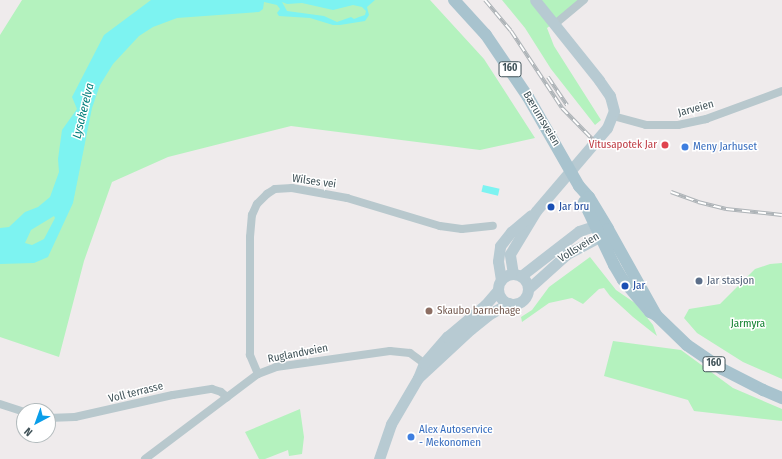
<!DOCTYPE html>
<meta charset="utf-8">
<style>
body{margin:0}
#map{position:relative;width:782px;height:459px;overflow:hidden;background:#efebec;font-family:"Fira Sans Condensed",sans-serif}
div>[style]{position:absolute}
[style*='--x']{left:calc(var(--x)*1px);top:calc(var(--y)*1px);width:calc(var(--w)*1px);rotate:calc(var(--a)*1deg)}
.green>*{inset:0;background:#b4f2be}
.water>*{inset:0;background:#7df3f1;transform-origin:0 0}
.minor>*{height:8px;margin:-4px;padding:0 4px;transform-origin:4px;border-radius:4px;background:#b8c8cd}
.secondary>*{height:11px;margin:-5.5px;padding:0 5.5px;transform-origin:5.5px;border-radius:5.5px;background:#b7cad2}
.secondary>.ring{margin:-5.5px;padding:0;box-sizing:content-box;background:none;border:11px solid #b7cad2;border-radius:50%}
.primary>*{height:12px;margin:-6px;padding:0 6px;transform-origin:6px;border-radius:6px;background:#a8c3ce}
.rail>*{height:4px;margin-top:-2px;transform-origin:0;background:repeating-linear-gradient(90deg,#fff 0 8px,#adb3b7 0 16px);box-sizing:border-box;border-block:1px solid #adb3b7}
.dots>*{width:11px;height:11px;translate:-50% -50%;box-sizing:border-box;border:2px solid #fff;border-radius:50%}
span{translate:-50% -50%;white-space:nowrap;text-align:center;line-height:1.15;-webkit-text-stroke:3px #fff;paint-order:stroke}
.shield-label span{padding:1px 3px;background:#fff;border:1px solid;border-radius:3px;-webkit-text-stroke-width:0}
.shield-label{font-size:10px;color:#42545a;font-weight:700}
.street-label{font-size:11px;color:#42545a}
.health-label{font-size:11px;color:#be3a42}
.right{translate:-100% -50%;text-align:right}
.shop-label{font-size:11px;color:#366cbe}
.left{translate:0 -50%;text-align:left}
.transit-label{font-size:11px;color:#164399}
.service-label{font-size:11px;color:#4e5e75}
.education-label{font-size:11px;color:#785e54}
.park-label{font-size:11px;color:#0f802e}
.water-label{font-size:12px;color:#06807e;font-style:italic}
.north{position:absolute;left:16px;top:403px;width:40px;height:40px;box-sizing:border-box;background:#fff;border:1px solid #b3bbbd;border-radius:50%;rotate:221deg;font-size:11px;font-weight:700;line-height:16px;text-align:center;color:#42545a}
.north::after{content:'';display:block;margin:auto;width:14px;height:18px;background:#0a9ee9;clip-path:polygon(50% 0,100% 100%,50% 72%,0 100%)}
</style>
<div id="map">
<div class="green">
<i style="clip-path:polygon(22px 0,430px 0,484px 59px,535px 138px,480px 150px,291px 126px,168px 157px,112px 182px,84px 261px,59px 357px,0 337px,0 35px)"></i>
<i style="clip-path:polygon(502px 0,580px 0,582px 2px,547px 28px,554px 46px,601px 120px,595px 125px,551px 69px,525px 28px)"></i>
<i style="clip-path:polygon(590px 257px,616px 290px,635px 303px,653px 325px,657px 336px,633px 317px,610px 296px,604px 288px,599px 289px,583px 304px,572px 298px,549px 303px,522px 322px,521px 317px,532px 310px,549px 287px)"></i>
<i style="clip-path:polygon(782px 263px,782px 379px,743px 362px,697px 333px,684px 318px,689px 309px,720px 304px,755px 269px,770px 264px)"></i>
<i style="clip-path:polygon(613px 341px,681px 350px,733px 388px,782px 409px,782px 421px,694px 411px,688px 400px,604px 376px)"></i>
<i style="clip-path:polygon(300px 409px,304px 437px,302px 454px,289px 456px,288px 450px,265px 459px,259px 459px,245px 432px)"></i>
</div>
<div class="water">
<i style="clip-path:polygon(evenodd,151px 0,375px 0,367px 7px,369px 15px,365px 21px,340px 25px,333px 25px,310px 18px,279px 16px,277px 13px,280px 9px,277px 5px,264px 2px,263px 9px,259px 12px,177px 18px,153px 27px,139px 36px,113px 64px,100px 85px,92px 108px,73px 203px,48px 257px,34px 263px,0 264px,0 228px,9px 227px,25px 212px,38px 207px,50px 197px,59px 172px,58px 159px,62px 130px,77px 109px,72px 97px,104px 35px,151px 0,282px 2px,287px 4px,302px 3px,333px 10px,353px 5px,362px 7px,366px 11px,365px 15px,359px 17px,354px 19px,351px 17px,337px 22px,324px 16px,287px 11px,282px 2px,151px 0,54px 216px,55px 218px,44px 239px,32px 245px,25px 243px,31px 230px,54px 216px)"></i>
<i style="left:483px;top:185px;width:17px;height:7px;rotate:13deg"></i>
</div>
<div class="minor">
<i style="--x:555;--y:24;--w:38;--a:-40"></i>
<i style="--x:613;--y:116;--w:34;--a:15"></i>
<i style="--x:646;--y:125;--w:32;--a:0"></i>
<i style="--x:678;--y:125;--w:29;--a:-12"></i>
<i style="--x:706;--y:119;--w:81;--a:-20.2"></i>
<i style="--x:258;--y:374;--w:21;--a:-113"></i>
<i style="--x:250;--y:355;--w:118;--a:-90"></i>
<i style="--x:250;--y:237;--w:22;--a:-85"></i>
<i style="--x:252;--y:215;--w:12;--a:-66"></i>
<i style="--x:257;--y:204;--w:14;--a:-45"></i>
<i style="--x:267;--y:194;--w:9;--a:-32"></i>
<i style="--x:275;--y:189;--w:17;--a:-3"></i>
<i style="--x:292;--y:188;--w:56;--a:10.3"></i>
<i style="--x:347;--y:198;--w:97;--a:16.8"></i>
<i style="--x:440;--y:226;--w:22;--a:8"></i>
<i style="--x:462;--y:229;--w:31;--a:-6"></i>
<i style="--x:0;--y:404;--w:25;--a:18"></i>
<i style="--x:48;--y:418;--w:27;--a:-2"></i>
<i style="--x:75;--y:417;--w:100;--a:-12.7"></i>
<i style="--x:173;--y:395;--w:39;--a:-9"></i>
<i style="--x:212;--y:389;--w:9;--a:18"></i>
<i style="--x:221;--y:392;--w:8;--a:40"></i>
<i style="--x:145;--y:459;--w:141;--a:-37"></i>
<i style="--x:258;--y:374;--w:19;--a:-21"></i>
<i style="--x:276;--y:367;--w:115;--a:-8"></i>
<i style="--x:390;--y:351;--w:20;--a:6"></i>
<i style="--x:410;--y:353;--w:22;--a:36"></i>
</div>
<div class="secondary">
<i style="--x:513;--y:274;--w:20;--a:-99"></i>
<i style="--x:510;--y:254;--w:50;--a:-58.8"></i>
<i style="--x:536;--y:211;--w:109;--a:-49.5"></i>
<i style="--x:607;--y:128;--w:18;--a:-68"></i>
<i style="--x:614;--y:111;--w:16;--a:-105"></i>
<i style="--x:610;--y:96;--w:19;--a:-125"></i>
<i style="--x:599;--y:80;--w:102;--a:-128.7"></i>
<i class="ring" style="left:498px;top:274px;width:19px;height:19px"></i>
<i style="--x:521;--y:276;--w:73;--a:-37.8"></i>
<i style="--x:579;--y:231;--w:16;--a:-18"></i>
<i style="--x:594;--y:226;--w:9;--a:13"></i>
<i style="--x:501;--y:280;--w:19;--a:-99"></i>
<i style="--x:498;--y:261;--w:15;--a:-82"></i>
<i style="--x:500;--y:246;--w:18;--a:-52"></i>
<i style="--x:511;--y:232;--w:26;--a:-40"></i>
<i style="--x:528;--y:289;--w:52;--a:-41.9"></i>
<i style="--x:567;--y:254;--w:36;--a:-28"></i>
<i style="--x:599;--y:237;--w:11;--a:-41"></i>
<i style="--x:418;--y:378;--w:72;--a:-42.8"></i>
<i style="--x:471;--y:329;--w:22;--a:-39"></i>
<i style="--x:488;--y:315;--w:24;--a:-30"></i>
<i style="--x:379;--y:459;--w:37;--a:-71"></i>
<i style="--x:391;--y:424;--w:53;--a:-59.6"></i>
<i style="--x:418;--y:378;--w:16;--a:-68"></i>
<i style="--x:424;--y:363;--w:35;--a:-49"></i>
<i style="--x:447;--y:337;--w:50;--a:-40.1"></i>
<i style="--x:485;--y:305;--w:20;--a:-49"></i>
</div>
<div class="primary">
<i style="--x:454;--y:0;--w:47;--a:47.6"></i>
<i style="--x:486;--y:35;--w:75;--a:55.9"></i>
<i style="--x:528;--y:97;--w:103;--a:60.2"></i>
<i style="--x:579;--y:186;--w:15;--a:48"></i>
<i style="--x:589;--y:197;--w:37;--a:59"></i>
<i style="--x:608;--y:229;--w:98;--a:60.8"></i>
<i style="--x:584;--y:202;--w:70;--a:64.5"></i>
<i style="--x:614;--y:265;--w:17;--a:59"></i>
<i style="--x:623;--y:280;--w:42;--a:49.8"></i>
<i style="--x:650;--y:312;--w:7;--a:27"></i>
<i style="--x:656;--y:315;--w:43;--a:44.1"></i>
<i style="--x:687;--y:345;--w:42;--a:34.4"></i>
<i style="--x:722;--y:369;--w:46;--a:27.1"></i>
<i style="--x:763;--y:390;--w:21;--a:23"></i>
</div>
<div class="rail">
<i style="--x:485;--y:0;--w:40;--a:50"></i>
<i style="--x:511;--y:31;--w:92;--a:56.5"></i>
<i style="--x:562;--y:108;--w:56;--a:45.7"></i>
<i style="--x:548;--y:77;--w:34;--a:56"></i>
<i style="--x:671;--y:192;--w:29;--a:20"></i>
<i style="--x:698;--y:202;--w:29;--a:14"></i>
<i style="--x:726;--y:209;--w:56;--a:6.1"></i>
</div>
<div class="dots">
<i style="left:665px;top:145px;background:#e0444e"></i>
<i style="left:685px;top:147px;background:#3f7fe0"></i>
<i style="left:551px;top:207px;background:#1a4fb4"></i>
<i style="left:699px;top:281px;background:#5c6f8a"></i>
<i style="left:625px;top:286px;background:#1a4fb4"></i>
<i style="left:429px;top:311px;background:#8d6e63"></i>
<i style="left:411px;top:437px;background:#3f7fe0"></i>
</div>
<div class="shield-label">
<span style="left:510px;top:69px">160</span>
<span style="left:714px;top:364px">160</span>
</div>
<div class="street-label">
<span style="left:696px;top:109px;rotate:-15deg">Jarveien</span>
<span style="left:541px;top:119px;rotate:59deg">Bærumsveien</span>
<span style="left:314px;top:182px;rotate:8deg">Wilses vei</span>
<span style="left:579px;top:248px;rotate:-32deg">Vollsveien</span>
<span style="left:298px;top:354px;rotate:-11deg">Ruglandveien</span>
<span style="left:136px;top:393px;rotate:-14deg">Voll terrasse</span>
</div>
<div class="health-label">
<span class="right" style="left:657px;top:145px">Vitusapotek Jar</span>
</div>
<div class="shop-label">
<span class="left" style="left:693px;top:147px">Meny Jarhuset</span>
<span class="left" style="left:419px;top:437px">Alex Autoservice<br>- Mekonomen</span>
</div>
<div class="transit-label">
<span class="left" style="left:559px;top:207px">Jar bru</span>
<span class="left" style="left:633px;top:286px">Jar</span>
</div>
<div class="service-label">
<span class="left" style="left:707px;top:281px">Jar stasjon</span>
</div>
<div class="education-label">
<span class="left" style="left:437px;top:311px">Skaubo barnehage</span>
</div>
<div class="park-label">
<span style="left:748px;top:324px">Jarmyra</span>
</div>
<div class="water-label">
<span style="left:84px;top:111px;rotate:-76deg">Lysakerelva</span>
</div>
<div class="north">N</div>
</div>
